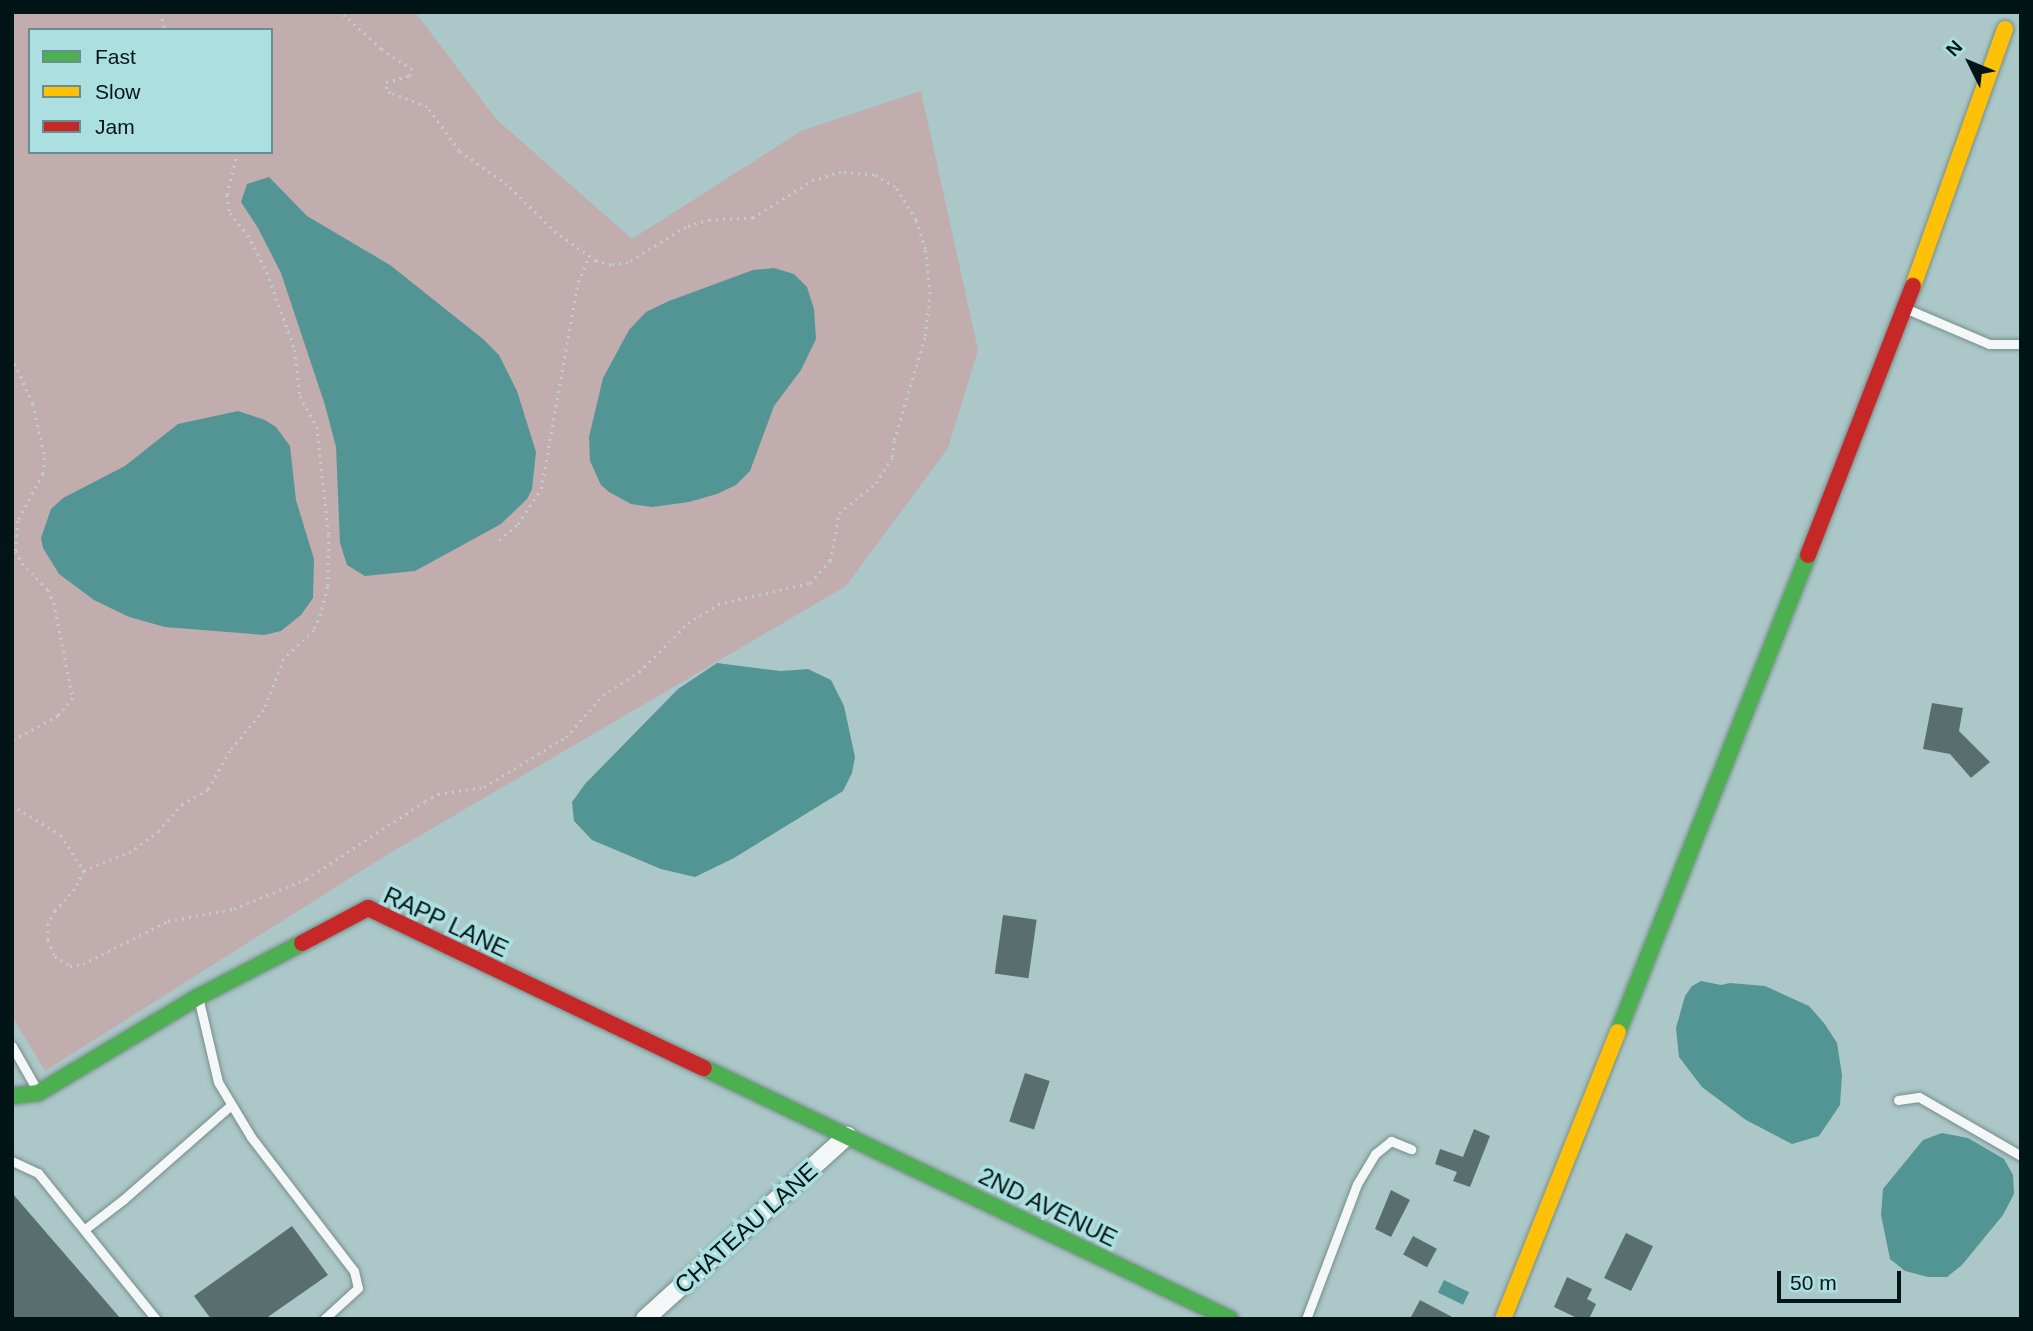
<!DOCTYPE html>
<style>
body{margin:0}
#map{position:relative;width:2033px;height:1331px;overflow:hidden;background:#acc7c7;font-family:Helvetica,sans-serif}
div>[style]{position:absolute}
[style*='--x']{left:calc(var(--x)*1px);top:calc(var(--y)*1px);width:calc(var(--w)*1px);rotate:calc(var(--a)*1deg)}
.green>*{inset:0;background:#c1adae}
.water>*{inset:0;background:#539595;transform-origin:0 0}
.building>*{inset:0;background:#596f6d;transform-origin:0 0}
.path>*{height:2.5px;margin-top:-1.25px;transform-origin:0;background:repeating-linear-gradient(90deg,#c4cdcd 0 2px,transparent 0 7px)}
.roads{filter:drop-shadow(0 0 2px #778d8d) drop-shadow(0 0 2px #778d8d)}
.lane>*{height:9px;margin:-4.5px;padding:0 4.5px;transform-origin:4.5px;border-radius:4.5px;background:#f3f7f7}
.street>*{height:18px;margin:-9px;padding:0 9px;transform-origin:9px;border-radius:9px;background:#f3f7f7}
.fast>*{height:16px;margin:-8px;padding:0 8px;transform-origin:8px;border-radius:8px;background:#4caf50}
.slow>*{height:16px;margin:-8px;padding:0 8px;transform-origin:8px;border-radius:8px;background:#ffc107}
.jam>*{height:16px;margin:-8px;padding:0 8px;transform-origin:8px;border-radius:8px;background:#c62828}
span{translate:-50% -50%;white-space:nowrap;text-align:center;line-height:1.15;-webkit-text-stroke:7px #ace0e0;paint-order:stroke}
.street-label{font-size:24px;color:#021516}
.frame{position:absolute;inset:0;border:14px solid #021516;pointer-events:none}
.legend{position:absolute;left:28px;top:28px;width:245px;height:126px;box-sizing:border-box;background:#ace0e0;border:2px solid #688f8f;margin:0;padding:9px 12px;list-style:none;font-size:21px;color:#021516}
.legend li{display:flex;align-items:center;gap:14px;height:35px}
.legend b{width:35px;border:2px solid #688f8f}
.north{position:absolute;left:1935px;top:28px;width:70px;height:70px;-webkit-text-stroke:5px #ace0e0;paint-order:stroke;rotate:313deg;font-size:19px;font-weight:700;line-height:28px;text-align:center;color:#021516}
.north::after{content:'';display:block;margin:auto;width:24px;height:32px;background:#021516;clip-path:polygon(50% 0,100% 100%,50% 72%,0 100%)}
.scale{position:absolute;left:1777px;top:1271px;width:124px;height:32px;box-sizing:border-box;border:4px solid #021516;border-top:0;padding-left:9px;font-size:21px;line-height:24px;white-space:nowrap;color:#021516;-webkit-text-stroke:5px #ace0e0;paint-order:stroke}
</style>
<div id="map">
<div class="green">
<i style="clip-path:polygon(evenodd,12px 12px,415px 12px,496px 119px,632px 239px,801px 131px,921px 91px,978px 350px,948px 448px,846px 586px,385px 856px,45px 1071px,12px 1016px,12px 12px,30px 30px,271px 30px,271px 152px,30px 152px,30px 30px)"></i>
</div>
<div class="water">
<i style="clip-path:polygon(269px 177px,307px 216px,390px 265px,483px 339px,499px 355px,517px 391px,536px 452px,532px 489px,527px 499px,501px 524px,415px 571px,365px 576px,347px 565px,340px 543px,336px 447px,325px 405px,281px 273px,258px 228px,241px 202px,247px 184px)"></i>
<i style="clip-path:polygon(774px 268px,794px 274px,807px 287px,814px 309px,816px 339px,801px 370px,774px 406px,750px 471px,736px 485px,717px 494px,689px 502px,652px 507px,631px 504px,609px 492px,601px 485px,590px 461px,589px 437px,603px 378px,629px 330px,646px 312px,669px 301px,753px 270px)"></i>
<i style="clip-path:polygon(238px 411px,265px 420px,276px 427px,290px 446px,296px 500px,314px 559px,313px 598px,301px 615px,281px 631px,264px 635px,165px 627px,129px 617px,94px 600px,59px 574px,43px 548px,41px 538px,51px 509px,63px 498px,125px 466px,178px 424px)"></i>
<i style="clip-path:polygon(717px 663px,781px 671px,808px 669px,831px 680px,844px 706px,855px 757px,852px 773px,843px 791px,734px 858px,695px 877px,661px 869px,592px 840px,574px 821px,572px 802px,585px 784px,678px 689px)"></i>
<i style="clip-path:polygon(1701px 981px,1721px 985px,1730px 983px,1765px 986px,1809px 1006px,1824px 1023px,1837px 1043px,1842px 1075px,1840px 1105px,1819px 1136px,1792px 1144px,1746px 1120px,1702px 1087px,1679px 1057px,1676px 1028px,1685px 996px,1692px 986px)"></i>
<i style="clip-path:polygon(1942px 1133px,1968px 1138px,2004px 1159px,2013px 1175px,2014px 1194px,2003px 1215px,1962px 1265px,1947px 1277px,1928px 1277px,1905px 1271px,1890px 1259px,1881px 1215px,1883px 1189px,1923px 1140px)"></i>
<i style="left:1444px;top:1280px;width:28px;height:14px;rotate:26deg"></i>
</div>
<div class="building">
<i style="clip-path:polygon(1932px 703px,1963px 708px,1959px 731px,1990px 762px,1971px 778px,1950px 754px,1923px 749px)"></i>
<i style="left:1003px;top:915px;width:34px;height:59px;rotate:8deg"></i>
<i style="left:1025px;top:1073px;width:26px;height:51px;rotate:18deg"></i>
<i style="clip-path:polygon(1474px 1129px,1490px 1136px,1470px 1187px,1453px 1181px,1457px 1172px,1435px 1164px,1440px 1149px,1463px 1157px)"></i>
<i style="clip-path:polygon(1391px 1190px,1410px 1200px,1391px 1237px,1375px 1229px)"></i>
<i style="clip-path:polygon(12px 1193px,121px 1319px,12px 1319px)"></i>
<i style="clip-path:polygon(292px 1226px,328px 1275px,265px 1319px,211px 1319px,194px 1296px)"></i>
<i style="left:1626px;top:1233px;width:30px;height:50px;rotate:26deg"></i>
<i style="left:1413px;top:1236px;width:27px;height:21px;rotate:28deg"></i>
<i style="clip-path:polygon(1567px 1277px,1592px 1289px,1587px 1299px,1596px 1304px,1589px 1319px,1579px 1319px,1554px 1307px)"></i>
<i style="clip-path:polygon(1420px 1300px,1456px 1319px,1410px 1319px)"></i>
</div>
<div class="path">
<i style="--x:160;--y:12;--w:19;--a:72"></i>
<i style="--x:238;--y:152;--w:44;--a:104.3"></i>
<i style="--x:227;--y:195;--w:18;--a:81"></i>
<i style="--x:230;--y:213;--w:28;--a:51"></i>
<i style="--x:248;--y:235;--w:42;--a:62.8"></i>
<i style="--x:267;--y:272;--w:83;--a:70.3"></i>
<i style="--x:295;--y:350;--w:46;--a:83.8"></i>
<i style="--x:300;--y:396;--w:35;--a:61"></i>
<i style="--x:317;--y:427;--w:109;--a:83.7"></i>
<i style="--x:329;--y:535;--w:52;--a:91.1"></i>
<i style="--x:328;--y:587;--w:28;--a:105"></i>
<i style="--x:321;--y:614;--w:17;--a:114"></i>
<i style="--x:314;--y:630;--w:42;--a:136"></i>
<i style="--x:284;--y:659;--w:55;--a:111.4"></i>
<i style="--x:264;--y:710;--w:53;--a:129.7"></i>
<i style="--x:230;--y:751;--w:45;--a:119.4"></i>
<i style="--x:208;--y:790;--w:29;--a:151"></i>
<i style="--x:183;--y:804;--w:36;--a:132"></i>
<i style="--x:159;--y:831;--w:35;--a:143"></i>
<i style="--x:131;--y:852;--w:51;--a:158"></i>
<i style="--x:84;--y:871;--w:20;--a:117"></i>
<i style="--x:75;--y:889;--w:30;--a:132"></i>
<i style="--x:55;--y:911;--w:15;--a:118"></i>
<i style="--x:48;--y:924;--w:16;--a:90"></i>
<i style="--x:48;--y:940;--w:17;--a:66"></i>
<i style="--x:55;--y:956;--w:18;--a:34"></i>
<i style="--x:70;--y:966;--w:13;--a:-9"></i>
<i style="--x:83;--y:964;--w:95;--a:-26.8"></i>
<i style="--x:168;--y:921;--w:67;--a:-10.3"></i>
<i style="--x:234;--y:909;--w:78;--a:-22.6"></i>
<i style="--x:306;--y:879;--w:142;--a:-33.2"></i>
<i style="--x:425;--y:801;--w:15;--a:-28"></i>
<i style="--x:438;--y:794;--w:47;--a:-8.7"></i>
<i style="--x:484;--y:787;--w:96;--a:-31.4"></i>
<i style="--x:566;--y:737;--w:56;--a:-48.6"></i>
<i style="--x:603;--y:695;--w:43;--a:-32.6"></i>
<i style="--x:639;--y:672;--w:69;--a:-45"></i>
<i style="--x:688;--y:623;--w:36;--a:-32"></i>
<i style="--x:718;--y:604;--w:94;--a:-12.9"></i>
<i style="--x:810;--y:583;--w:30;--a:-48"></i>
<i style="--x:830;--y:561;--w:49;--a:-79.4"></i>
<i style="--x:839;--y:513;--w:48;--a:-39"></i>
<i style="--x:876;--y:483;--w:31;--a:-58"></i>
<i style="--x:892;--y:457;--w:17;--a:-83"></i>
<i style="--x:894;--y:440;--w:109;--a:-73.4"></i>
<i style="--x:925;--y:336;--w:42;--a:-83.2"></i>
<i style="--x:930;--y:294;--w:45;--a:-96.3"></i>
<i style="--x:925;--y:249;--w:30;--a:-107"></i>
<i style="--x:916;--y:220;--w:39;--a:-122"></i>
<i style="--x:895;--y:187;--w:24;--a:-150"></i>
<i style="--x:874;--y:175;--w:33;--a:-175"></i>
<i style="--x:841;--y:172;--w:28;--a:163"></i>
<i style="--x:814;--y:180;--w:72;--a:148.1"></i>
<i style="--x:753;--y:218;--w:43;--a:177.3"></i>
<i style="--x:710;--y:220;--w:25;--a:164"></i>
<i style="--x:686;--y:227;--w:68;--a:148.2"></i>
<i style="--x:628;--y:263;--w:17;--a:173"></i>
<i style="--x:611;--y:265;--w:16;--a:-165"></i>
<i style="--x:596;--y:261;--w:49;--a:-145"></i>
<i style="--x:556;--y:233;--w:69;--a:-135.6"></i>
<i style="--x:507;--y:185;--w:59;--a:-144.7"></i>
<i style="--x:459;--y:151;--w:54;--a:-126"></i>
<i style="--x:427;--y:107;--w:40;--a:-159"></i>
<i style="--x:390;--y:93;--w:6;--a:-135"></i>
<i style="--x:386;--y:89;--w:7;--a:-90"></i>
<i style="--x:386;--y:82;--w:24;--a:-15"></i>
<i style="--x:409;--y:76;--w:7;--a:-63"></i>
<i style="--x:412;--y:70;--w:37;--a:-146"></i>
<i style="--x:381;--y:49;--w:55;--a:-137.9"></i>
<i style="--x:12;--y:357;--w:51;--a:65.9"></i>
<i style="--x:33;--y:404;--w:55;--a:77.5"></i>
<i style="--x:45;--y:458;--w:16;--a:97"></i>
<i style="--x:43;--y:474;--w:53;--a:118"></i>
<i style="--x:18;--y:521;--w:30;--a:94"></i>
<i style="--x:16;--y:551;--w:13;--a:63"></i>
<i style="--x:22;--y:563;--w:37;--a:46"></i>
<i style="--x:48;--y:590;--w:14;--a:65"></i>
<i style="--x:54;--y:603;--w:97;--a:78.7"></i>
<i style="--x:73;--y:698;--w:23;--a:130"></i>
<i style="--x:58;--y:716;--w:52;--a:151.5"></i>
<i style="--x:499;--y:540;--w:25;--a:-40"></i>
<i style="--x:518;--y:524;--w:42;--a:-56.7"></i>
<i style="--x:541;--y:489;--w:210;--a:-79.9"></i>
<i style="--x:578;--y:282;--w:27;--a:-66"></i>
<i style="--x:12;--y:805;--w:57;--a:31.5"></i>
<i style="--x:61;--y:835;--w:43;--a:57.4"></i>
</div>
<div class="roads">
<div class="lane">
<i style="--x:1907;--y:309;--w:89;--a:23.1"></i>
<i style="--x:1989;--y:344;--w:32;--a:0"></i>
<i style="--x:199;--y:1001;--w:83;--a:76.8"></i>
<i style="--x:218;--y:1082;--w:64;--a:59"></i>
<i style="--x:251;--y:1137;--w:169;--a:52.5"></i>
<i style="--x:354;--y:1271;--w:17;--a:77"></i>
<i style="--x:358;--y:1288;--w:46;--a:137.6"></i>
<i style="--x:12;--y:1046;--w:51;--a:60.4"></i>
<i style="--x:1898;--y:1100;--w:21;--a:-8"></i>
<i style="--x:1919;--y:1097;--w:118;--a:30"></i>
<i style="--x:12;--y:1161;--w:29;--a:25"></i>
<i style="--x:38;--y:1173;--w:188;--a:51.1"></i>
<i style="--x:85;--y:1229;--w:49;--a:-37.6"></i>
<i style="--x:124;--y:1199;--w:142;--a:-41.3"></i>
<i style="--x:1306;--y:1319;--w:144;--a:-69.3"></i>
<i style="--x:1357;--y:1184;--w:35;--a:-59"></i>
<i style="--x:1375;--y:1154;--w:21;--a:-39"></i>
<i style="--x:1391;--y:1141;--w:22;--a:22"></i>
</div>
<div class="street">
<i style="--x:645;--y:1319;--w:273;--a:-42.2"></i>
</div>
<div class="fast">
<i style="--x:1618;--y:1032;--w:513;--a:-68.28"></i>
<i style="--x:704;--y:1068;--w:583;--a:25.51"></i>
<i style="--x:12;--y:1096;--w:26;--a:-7"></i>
<i style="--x:38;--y:1093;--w:187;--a:-31"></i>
<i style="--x:198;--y:997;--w:117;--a:-27.4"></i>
</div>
<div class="slow">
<i style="--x:1913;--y:286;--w:273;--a:-70.3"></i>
<i style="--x:1503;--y:1319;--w:309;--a:-68.2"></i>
</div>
<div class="jam">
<i style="--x:1808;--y:555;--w:289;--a:-68.7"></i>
<i style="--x:302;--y:943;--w:75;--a:-27.9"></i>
<i style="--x:368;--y:908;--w:372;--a:25.5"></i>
</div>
</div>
<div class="street-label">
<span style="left:446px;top:922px;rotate:25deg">RAPP LANE</span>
<span style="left:1048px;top:1207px;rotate:26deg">2ND AVENUE</span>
<span style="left:746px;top:1228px;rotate:-42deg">CHATEAU LANE</span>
</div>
<div class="frame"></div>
<ul class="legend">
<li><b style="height:9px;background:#4caf50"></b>Fast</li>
<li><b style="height:9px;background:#ffc107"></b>Slow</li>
<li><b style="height:9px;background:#c62828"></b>Jam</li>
</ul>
<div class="north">N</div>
<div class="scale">50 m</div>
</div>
